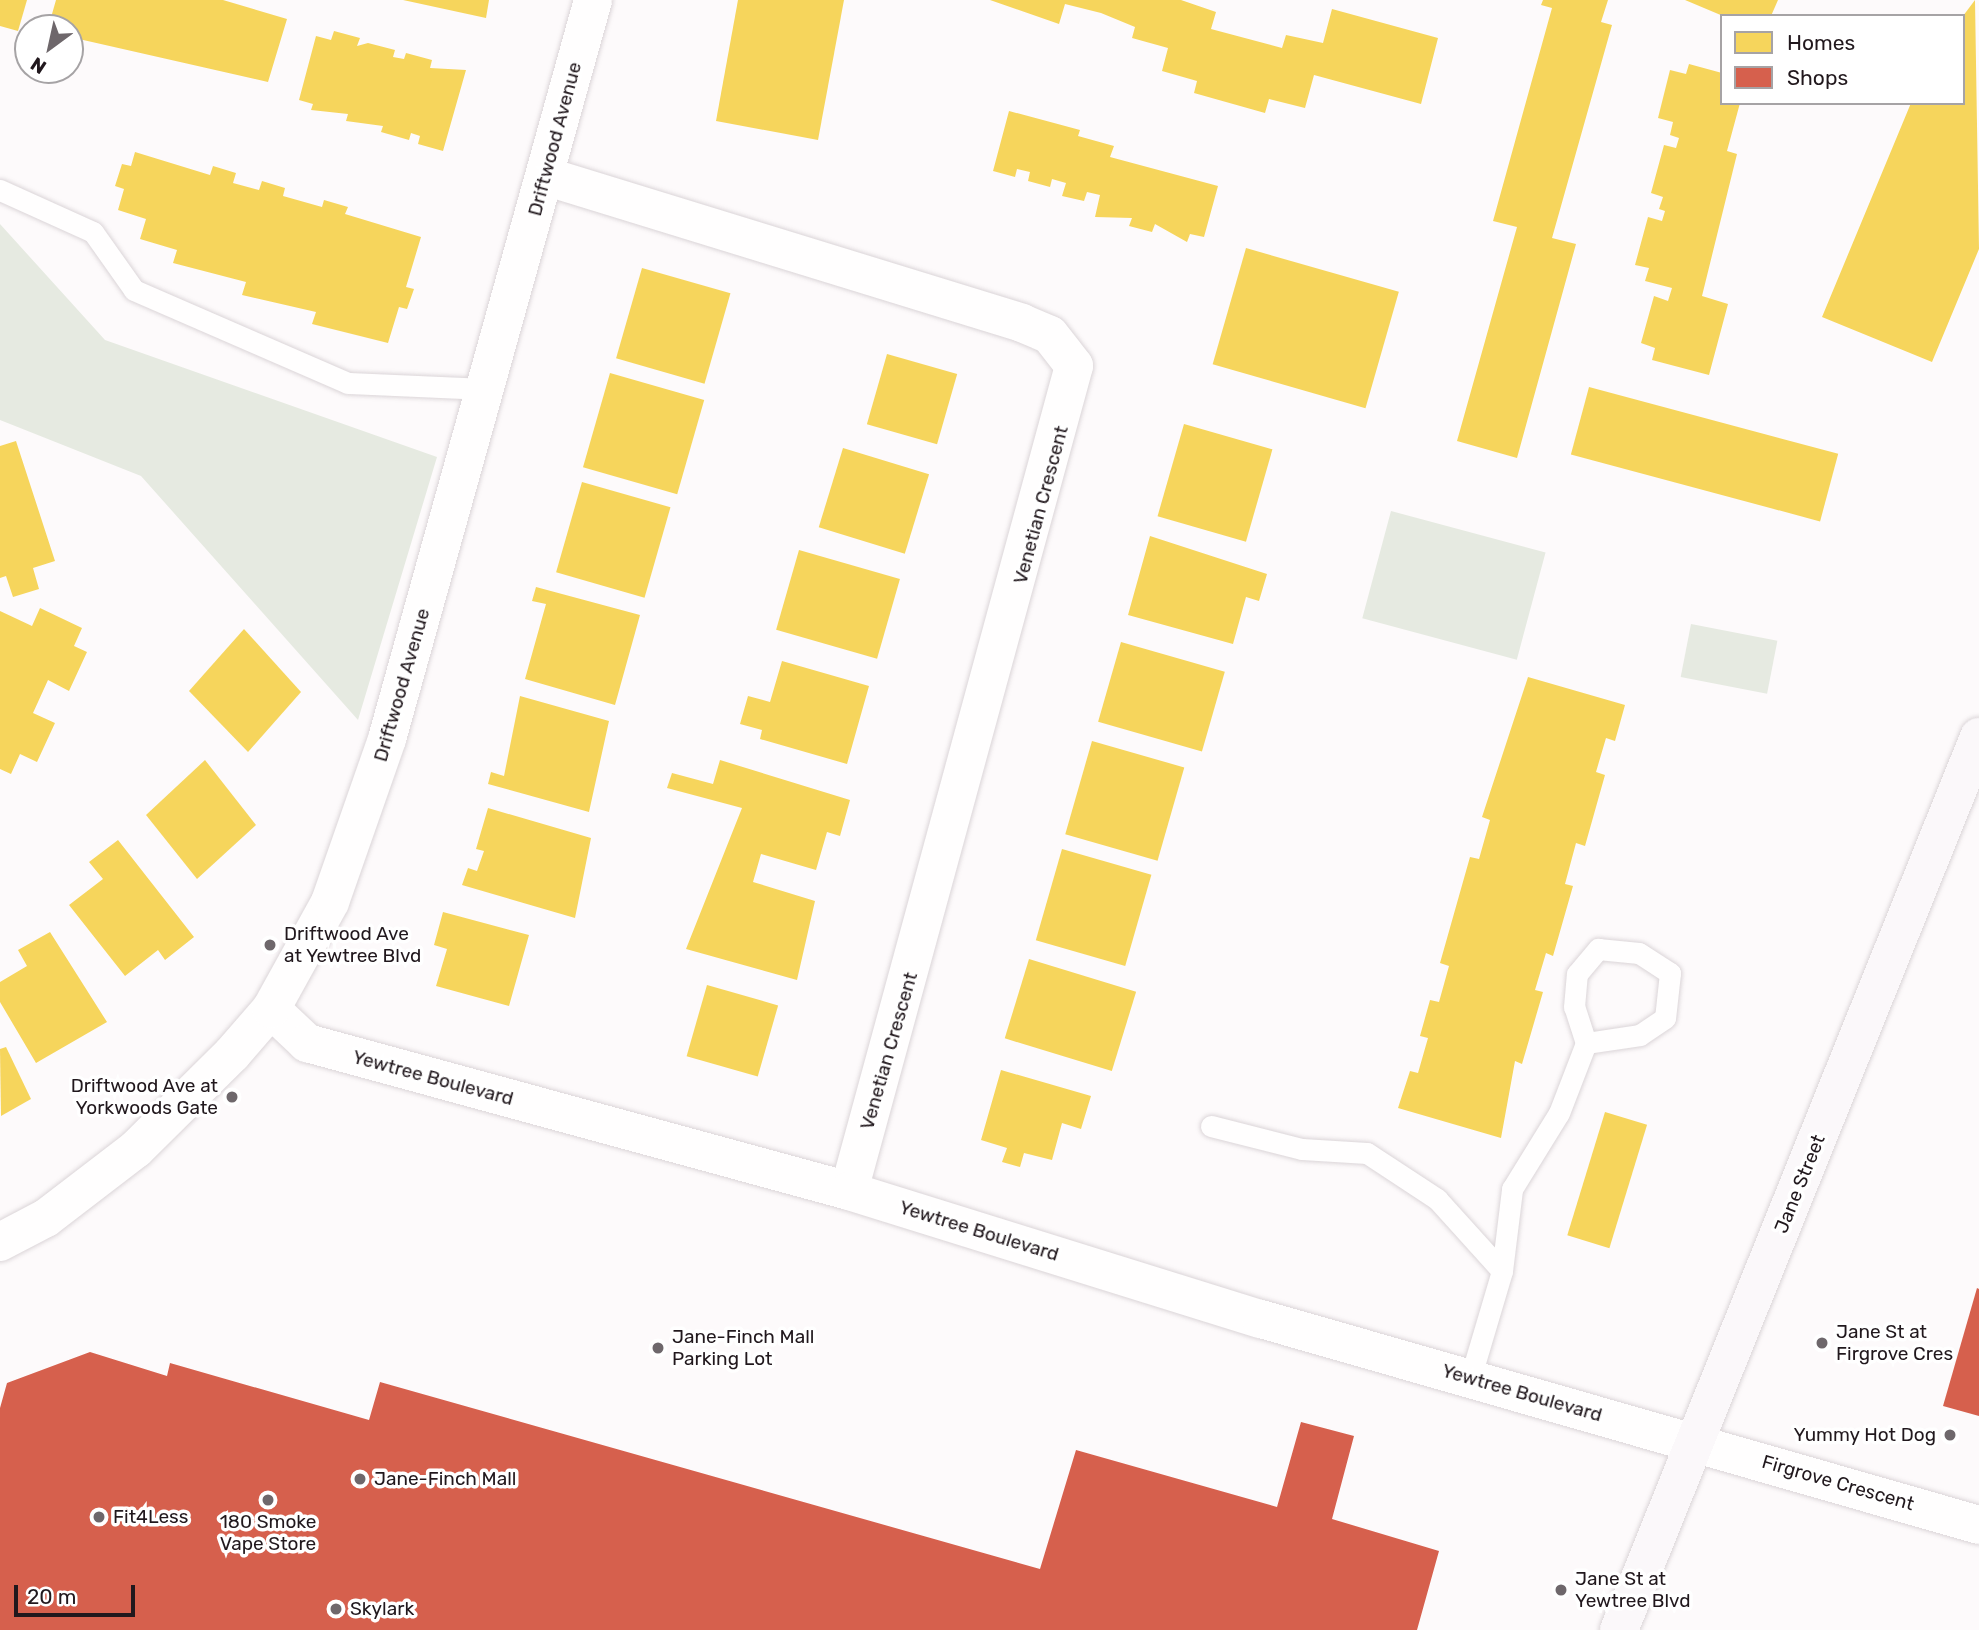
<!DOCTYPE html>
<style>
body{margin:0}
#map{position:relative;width:1979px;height:1630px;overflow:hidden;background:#fdfafb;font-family:Rubik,sans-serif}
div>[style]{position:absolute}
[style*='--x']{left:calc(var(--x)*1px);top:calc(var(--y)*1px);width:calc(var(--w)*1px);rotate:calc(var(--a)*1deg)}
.green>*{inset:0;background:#e6eae1;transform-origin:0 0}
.homes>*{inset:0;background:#f6d55c;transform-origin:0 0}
.shops>*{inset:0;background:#d6604d}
.roads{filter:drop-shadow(0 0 2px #dbd5d8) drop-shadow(0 0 2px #dbd5d8)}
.service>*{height:21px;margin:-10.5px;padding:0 10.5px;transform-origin:10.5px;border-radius:10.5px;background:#fffefe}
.minor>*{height:38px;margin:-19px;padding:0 19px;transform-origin:19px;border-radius:19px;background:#fffefe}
.tertiary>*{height:38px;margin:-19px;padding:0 19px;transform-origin:19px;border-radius:19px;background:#fffefe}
.secondary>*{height:38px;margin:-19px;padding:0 19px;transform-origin:19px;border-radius:19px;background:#fbf8fa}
.dots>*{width:19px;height:19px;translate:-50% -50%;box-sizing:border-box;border:4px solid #fff;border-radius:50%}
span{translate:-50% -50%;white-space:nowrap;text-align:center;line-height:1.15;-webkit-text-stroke:7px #fff;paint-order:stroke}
.street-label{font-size:19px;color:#21181d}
.poi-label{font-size:19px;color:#21181d}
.left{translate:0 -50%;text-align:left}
.right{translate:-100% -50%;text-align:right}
.legend{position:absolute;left:1720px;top:14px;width:245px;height:91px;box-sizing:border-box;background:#fff;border:2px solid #a6a3a5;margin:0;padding:9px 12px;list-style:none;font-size:21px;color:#21181d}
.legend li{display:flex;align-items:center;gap:14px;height:35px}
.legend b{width:35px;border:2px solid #a6a3a5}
.north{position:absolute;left:14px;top:14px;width:70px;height:70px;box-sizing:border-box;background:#fff;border:2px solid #a6a3a5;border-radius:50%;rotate:213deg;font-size:19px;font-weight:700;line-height:28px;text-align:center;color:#21181d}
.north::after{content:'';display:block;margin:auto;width:24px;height:32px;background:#6e676b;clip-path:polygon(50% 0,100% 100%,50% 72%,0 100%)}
.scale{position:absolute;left:14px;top:1585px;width:121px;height:32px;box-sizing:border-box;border:4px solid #21181d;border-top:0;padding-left:9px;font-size:21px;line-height:24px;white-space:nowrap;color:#21181d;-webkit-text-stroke:5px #fff;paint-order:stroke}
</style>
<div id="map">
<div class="green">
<i style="clip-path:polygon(0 224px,105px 340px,437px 457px,358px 720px,141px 476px,0 420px)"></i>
<i style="left:1391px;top:511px;width:160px;height:111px;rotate:15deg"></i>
<i style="left:1691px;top:624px;width:88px;height:54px;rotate:11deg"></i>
</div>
<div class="homes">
<i style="clip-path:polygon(0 0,27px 0,18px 31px,0 26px)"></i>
<i style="clip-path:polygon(56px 0,223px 0,287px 19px,268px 82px,70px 37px,70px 28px,48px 28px)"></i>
<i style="clip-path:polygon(403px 0,489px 0,486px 18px)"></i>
<i style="clip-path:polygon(738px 0,844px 0,818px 140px,716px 121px)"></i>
<i style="clip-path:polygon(990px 0,1181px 0,1216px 12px,1211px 29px,1282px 48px,1286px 35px,1323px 43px,1332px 9px,1438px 38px,1421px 104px,1314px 75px,1305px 108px,1269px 99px,1265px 113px,1194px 93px,1197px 81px,1162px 71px,1168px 48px,1132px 38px,1135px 27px,1101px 13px,1065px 4px,1059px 24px)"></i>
<i style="clip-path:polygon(1543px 0,1608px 0,1601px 22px,1612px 25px,1552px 238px,1576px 244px,1517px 458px,1457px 441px,1517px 227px,1493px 221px,1552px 8px,1541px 5px)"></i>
<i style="clip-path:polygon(1685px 0,1778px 0,1771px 16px,1723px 16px)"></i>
<i style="clip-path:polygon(1975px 0,1979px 249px,1932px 362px,1822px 317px,1911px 103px,1963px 103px,1963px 16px)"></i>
<i style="clip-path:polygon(334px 31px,360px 38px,357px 46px,368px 43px,395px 50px,393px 57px,404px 59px,406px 53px,432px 60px,430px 68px,466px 70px,443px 151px,418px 144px,420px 136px,411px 133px,409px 140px,381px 132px,383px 126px,346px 121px,348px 114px,311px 110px,313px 104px,299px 100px,316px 36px,331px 40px)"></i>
<i style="clip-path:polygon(1689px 64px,1722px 73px,1722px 103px,1740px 103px,1727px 151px,1737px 154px,1702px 296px,1728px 304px,1709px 375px,1652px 360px,1655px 348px,1641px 343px,1654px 296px,1668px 301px,1672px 288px,1645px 281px,1649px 268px,1635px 265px,1648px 217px,1662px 221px,1665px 211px,1659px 209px,1663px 197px,1651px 193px,1664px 145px,1676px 148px,1679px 138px,1670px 135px,1673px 122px,1658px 118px,1670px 70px,1686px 74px)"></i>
<i style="clip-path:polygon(1009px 111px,1080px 130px,1078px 136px,1114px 146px,1110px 157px,1218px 186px,1204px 237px,1190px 234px,1187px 242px,1155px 224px,1152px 232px,1129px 226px,1132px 218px,1095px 217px,1100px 195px,1087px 192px,1084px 201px,1062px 196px,1066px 183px,1052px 179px,1050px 187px,1028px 181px,1030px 172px,1017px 169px,1015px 177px,993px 171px)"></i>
<i style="clip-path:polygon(135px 152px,210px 175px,213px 166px,236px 173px,233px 183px,259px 190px,262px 181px,285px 188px,283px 196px,322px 207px,324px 200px,348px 207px,345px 214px,421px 237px,406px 287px,414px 289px,407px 309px,399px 307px,388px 343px,312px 324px,316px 312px,242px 295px,246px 282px,173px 263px,177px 250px,140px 239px,146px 219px,118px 210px,124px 189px,115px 186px,122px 164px,131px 166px)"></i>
<i style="left:1246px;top:248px;width:159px;height:121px;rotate:16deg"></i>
<i style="left:642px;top:268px;width:92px;height:94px;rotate:16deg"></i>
<i style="left:887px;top:354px;width:73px;height:73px;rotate:16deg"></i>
<i style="left:610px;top:373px;width:98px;height:98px;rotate:16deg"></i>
<i style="left:1589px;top:387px;width:258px;height:70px;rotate:15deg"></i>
<i style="left:1184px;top:424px;width:92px;height:96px;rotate:16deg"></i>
<i style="clip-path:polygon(16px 441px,55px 561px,33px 568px,39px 589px,13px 597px,6px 576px,0 578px,0 446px)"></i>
<i style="left:843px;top:448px;width:90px;height:83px;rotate:17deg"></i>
<i style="left:582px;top:482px;width:92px;height:94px;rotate:16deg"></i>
<i style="clip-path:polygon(1150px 536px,1267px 574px,1259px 601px,1246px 597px,1233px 644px,1128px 615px)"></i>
<i style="left:799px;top:550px;width:105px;height:83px;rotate:16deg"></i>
<i style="clip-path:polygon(536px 587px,640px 615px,615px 705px,525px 679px,546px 604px,532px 601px)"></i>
<i style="clip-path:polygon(40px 608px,82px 628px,74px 646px,87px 652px,69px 691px,48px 680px,33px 713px,55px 723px,37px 762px,20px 754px,11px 774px,0 769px,0 611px,32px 626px)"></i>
<i style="clip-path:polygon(244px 629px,301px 692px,248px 752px,189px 691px)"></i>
<i style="left:1121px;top:642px;width:108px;height:83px;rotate:16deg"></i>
<i style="clip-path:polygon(782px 661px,869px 686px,847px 764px,760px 739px,762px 730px,740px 724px,748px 696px,770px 702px)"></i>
<i style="clip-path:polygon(1528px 677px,1625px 705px,1615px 741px,1606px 738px,1596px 772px,1605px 775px,1585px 846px,1576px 843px,1565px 884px,1573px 886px,1553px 956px,1546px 953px,1535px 990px,1543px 992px,1522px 1064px,1515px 1061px,1501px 1138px,1398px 1108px,1410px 1071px,1418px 1073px,1428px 1038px,1420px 1036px,1430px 1000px,1439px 1002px,1449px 966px,1440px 963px,1470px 857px,1479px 859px,1490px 820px,1482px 817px)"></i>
<i style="clip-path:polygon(520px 696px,609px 721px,589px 812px,488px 784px,491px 772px,504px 776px)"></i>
<i style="left:1092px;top:741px;width:96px;height:97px;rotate:16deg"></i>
<i style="clip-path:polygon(205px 760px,256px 825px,197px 879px,146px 815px)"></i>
<i style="clip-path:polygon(720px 760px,850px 800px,840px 836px,827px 832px,816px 870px,761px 854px,753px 882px,815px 901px,797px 980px,686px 949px,742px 808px,667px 788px,672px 773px,713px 784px)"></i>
<i style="clip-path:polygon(488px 808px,591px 838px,575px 918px,462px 885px,468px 868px,477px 871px,484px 851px,476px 849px)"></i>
<i style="clip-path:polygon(118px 840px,194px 937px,165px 960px,158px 950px,125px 976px,69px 905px,103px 879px,89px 862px)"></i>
<i style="left:1062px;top:849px;width:93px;height:95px;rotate:16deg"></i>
<i style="clip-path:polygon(443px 912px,529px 935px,509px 1006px,436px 986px,447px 949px,434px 945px)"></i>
<i style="clip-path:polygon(50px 932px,107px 1022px,36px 1063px,0 1002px,0 982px,27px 966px,18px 950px)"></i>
<i style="left:1029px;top:959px;width:112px;height:83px;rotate:17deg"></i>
<i style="left:707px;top:985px;width:74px;height:74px;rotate:16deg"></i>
<i style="clip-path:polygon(6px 1047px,31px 1099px,1px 1116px,0 1049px)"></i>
<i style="clip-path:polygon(1001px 1070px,1091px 1096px,1081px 1129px,1062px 1123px,1052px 1160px,1024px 1153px,1020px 1167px,1002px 1162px,1007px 1148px,981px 1140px)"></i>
<i style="left:1605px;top:1112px;width:44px;height:129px;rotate:17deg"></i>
</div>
<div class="shops">
<i style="clip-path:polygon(1977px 1288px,1979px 1289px,1979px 1416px,1943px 1406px)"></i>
<i style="clip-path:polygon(90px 1352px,167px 1376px,170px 1363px,369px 1420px,380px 1382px,1040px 1569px,1076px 1450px,1277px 1507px,1301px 1422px,1354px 1436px,1332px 1519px,1439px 1551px,1417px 1630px,0 1630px,0 1408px,7px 1383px)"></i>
</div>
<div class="roads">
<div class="service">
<i style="--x:0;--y:190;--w:102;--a:24.3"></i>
<i style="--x:93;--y:232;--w:71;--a:54.7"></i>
<i style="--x:134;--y:290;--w:233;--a:23.5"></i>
<i style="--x:348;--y:383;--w:139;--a:2.5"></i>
<i style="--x:1211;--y:1126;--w:94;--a:14.2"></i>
<i style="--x:1302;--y:1149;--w:65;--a:3.5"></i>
<i style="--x:1367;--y:1153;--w:84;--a:33.3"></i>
<i style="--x:1437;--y:1199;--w:97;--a:47.9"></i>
<i style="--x:1502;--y:1271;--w:113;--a:106.5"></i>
<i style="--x:1502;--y:1271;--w:83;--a:-83"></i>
<i style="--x:1512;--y:1189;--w:89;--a:-58.3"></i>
<i style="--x:1559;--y:1113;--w:75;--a:-68.9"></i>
<i style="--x:1586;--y:1043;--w:38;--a:-108"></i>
<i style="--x:1574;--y:1007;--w:33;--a:-85"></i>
<i style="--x:1577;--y:974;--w:33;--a:-50"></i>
<i style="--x:1598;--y:949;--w:41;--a:5.6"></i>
<i style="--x:1639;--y:953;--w:37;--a:33"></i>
<i style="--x:1670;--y:973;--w:45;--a:96.3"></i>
<i style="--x:1665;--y:1018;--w:30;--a:146"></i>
<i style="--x:1640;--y:1035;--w:55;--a:171.6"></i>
</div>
<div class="minor">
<i style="--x:545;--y:176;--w:499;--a:17.1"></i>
<i style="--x:1022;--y:323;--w:30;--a:23"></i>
<i style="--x:1050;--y:335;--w:39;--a:52"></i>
<i style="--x:1074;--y:366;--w:855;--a:105.26"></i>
</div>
<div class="tertiary">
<i style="--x:271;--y:1009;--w:50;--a:43.4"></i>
<i style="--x:307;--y:1043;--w:562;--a:15.27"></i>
<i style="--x:849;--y:1191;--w:431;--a:17.3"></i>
<i style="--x:1261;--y:1319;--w:747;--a:16.01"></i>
<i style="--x:0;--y:1242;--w:52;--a:-27.6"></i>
<i style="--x:46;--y:1218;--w:113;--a:-37.5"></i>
<i style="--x:136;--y:1149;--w:135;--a:-44.7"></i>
<i style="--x:232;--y:1054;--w:60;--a:-49.1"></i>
<i style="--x:271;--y:1009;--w:122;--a:-61.1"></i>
<i style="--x:330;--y:902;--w:173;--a:-70.7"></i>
<i style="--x:387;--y:739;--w:767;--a:-74.42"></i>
</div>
<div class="secondary">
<i style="--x:1619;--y:1630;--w:963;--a:-68.04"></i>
</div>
</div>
<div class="dots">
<i style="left:270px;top:945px;background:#6e676b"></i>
<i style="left:232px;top:1097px;background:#6e676b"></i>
<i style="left:1822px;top:1343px;background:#6e676b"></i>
<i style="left:658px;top:1348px;background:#6e676b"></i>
<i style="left:1950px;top:1435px;background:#6e676b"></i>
<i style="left:360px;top:1479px;background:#6e676b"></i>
<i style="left:268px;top:1500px;background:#6e676b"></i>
<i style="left:99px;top:1517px;background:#6e676b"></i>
<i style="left:1561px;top:1590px;background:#6e676b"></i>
<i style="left:336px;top:1609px;background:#6e676b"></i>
</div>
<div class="street-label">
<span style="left:555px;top:139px;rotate:-75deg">Driftwood Avenue</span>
<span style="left:1041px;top:505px;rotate:-75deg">Venetian Crescent</span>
<span style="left:402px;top:685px;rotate:-74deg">Driftwood Avenue</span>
<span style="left:889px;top:1051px;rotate:-74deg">Venetian Crescent</span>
<span style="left:433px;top:1078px;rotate:15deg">Yewtree Boulevard</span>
<span style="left:1800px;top:1184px;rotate:-68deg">Jane Street</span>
<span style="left:979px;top:1231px;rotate:17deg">Yewtree Boulevard</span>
<span style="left:1522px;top:1393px;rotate:16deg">Yewtree Boulevard</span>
<span style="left:1838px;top:1483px;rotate:16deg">Firgrove Crescent</span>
</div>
<div class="poi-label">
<span class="left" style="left:284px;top:945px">Driftwood Ave<br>at Yewtree Blvd</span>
<span class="right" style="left:218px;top:1097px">Driftwood Ave at<br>Yorkwoods Gate</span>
<span class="left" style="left:1836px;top:1343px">Jane St at<br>Firgrove Cres</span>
<span class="left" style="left:672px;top:1348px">Jane-Finch Mall<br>Parking Lot</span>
<span class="right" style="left:1936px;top:1435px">Yummy Hot Dog</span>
<span class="left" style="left:374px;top:1479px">Jane-Finch Mall</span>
<span class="left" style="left:113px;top:1517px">Fit4Less</span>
<span style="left:268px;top:1533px">180 Smoke<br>Vape Store</span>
<span class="left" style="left:1575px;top:1590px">Jane St at<br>Yewtree Blvd</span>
<span class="left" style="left:350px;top:1609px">Skylark</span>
</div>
<ul class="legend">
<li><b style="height:19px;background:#f6d55c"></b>Homes</li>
<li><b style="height:19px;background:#d6604d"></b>Shops</li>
</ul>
<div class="north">N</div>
<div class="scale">20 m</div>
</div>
